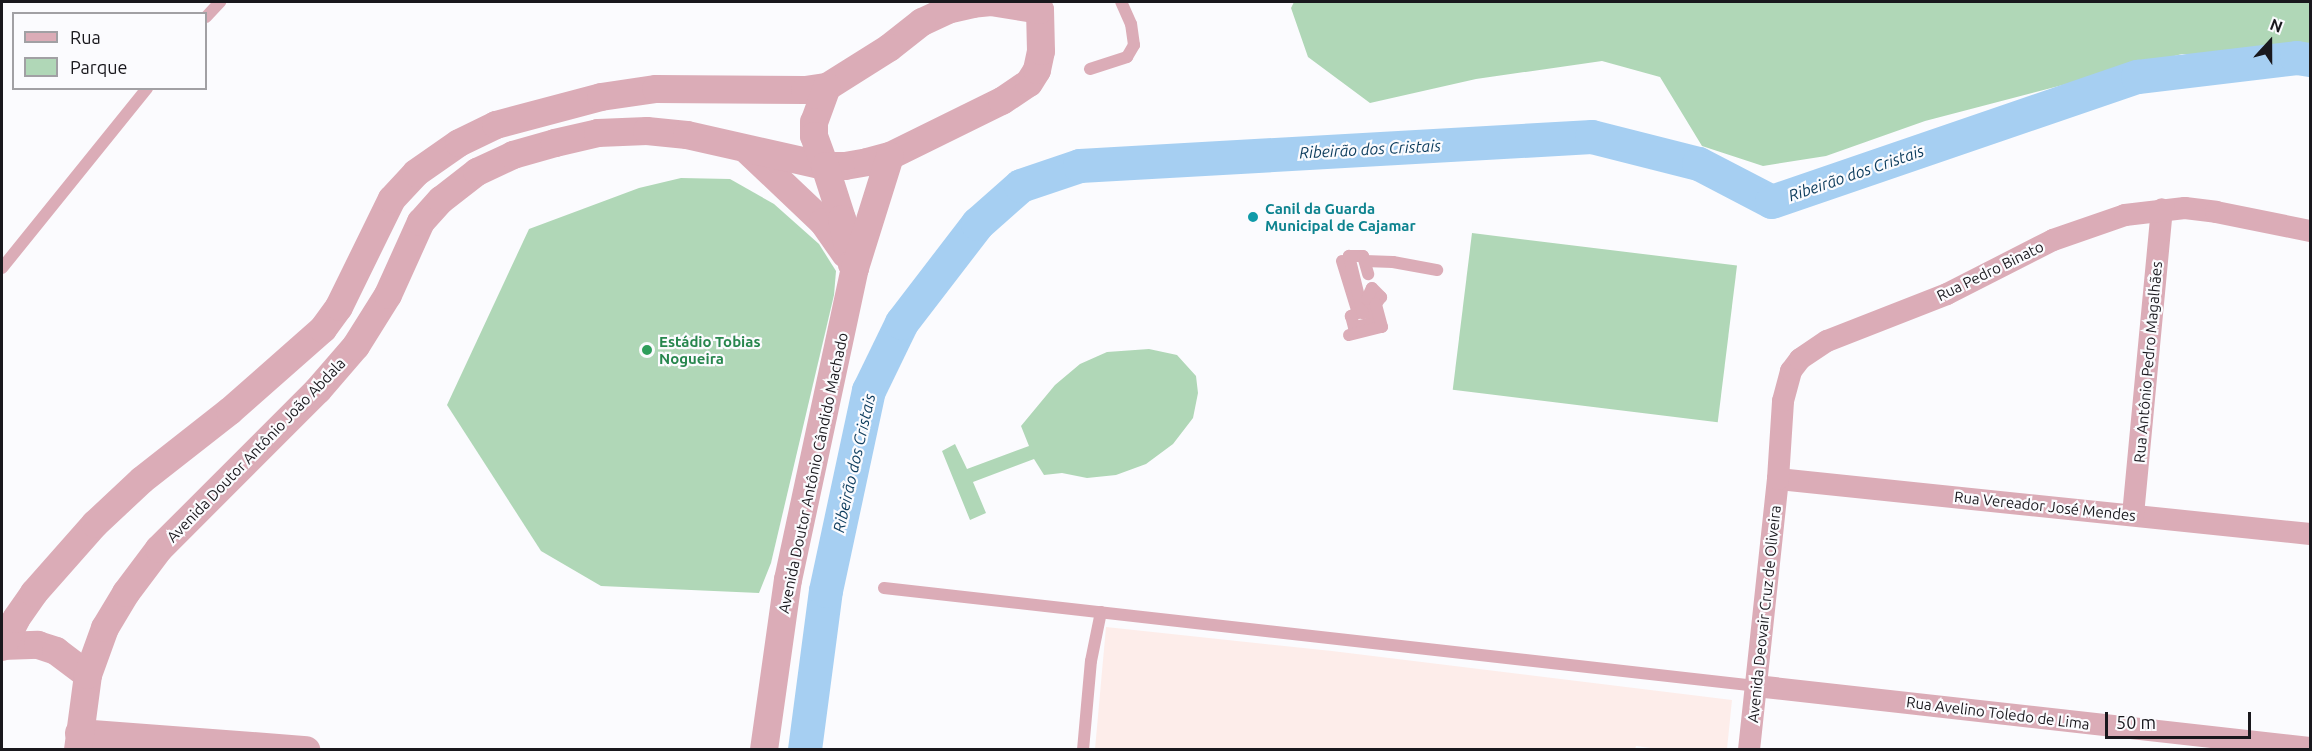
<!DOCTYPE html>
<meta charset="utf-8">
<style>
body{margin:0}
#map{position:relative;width:2312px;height:751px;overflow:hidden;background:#fbfbfe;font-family:Ubuntu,sans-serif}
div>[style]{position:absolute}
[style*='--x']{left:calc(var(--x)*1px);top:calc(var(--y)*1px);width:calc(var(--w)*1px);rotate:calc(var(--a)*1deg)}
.industrial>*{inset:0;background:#fdedea}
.green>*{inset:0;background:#b0d7b7;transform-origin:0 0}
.river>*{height:34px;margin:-17px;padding:0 17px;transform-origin:17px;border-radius:17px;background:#a6cff2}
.service>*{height:12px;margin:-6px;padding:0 6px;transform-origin:6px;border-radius:6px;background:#dbacb7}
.minor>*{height:22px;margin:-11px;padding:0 11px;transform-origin:11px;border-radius:11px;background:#dbacb7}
.tertiary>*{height:28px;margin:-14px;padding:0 14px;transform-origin:14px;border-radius:14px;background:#dbacb7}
.dots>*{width:16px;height:16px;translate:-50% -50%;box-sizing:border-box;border:3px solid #fbfbfe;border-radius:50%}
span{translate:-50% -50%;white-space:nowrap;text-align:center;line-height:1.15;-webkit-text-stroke:4.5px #fbfbfe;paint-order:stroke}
.culture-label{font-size:15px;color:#0d838f;font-weight:700}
.left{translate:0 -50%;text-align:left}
.street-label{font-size:15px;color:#19181d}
.leisure-label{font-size:15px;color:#27864d;font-weight:700}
.water-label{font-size:16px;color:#0b3b5c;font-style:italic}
.frame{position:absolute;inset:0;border:3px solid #19181d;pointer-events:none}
.legend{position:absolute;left:12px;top:12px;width:195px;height:78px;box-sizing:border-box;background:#fbfbfe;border:2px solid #a1a0a4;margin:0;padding:8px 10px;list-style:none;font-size:18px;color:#19181d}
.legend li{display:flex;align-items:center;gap:12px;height:30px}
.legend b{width:30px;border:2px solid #a1a0a4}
.north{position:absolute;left:2240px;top:12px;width:60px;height:60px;-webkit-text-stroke:4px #fbfbfe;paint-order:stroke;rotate:21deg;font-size:16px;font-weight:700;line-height:24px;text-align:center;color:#19181d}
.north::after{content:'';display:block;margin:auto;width:21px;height:27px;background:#19181d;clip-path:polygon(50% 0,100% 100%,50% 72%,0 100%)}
.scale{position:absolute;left:2105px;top:712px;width:146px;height:27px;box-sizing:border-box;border:3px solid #19181d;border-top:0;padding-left:8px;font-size:18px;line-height:21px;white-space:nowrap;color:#19181d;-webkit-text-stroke:4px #fbfbfe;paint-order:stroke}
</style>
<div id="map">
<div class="industrial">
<i style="clip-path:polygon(1106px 627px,1332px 651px,1732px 700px,1727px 749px,1665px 750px,1636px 746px,1635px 750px,1095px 749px)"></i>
</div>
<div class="green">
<i style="clip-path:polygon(1294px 2px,2310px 2px,2310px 60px,2182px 54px,1925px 121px,1826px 156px,1763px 166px,1702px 146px,1660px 77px,1602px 61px,1476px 79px,1370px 103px,1308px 57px,1291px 8px)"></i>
<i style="clip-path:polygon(681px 178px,730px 179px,774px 204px,819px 244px,836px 271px,834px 295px,771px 563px,759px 593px,601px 586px,541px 551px,447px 405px,529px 229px,639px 188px)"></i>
<i style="left:1472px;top:233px;width:267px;height:158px;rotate:7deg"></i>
<i style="clip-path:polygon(1149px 349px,1177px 355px,1196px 376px,1198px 393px,1193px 418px,1173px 444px,1146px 464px,1116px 475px,1087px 478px,1062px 473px,1044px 475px,1034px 459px,973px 482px,986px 513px,970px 520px,942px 451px,955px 444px,967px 469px,1029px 446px,1021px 426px,1055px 385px,1080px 364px,1107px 352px)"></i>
</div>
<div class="river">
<i style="--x:805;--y:750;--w:160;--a:-82.5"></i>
<i style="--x:826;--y:591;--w:205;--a:-77.9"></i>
<i style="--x:869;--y:391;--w:76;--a:-64.1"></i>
<i style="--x:902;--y:323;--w:125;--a:-52.5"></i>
<i style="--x:978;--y:224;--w:57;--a:-41.5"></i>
<i style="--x:1021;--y:186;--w:62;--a:-18.7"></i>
<i style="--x:1080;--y:166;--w:513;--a:-3.24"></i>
<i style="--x:1592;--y:137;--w:110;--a:14.2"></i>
<i style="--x:1699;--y:164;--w:82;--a:27.5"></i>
<i style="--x:1772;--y:202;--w:387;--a:-18.9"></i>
<i style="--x:2138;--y:77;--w:160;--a:-6.8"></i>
<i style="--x:2297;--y:58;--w:13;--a:9"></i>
</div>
<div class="service">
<i style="--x:206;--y:17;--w:21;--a:-47"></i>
<i style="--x:1090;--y:69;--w:39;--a:-18"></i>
<i style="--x:1127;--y:57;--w:14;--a:-60"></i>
<i style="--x:1134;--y:45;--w:21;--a:-98"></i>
<i style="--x:1131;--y:24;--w:24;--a:-114"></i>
<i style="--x:1342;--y:261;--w:54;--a:72.9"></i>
<i style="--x:1358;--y:313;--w:8;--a:157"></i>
<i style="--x:1351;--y:316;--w:11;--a:75"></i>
<i style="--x:1354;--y:327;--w:19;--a:-12"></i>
<i style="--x:1373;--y:323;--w:11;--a:-105"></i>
<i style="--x:1370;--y:312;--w:7;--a:172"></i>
<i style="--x:1363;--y:313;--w:59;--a:-103.8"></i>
<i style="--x:1349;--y:256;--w:14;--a:0"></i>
<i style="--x:1363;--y:256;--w:19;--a:74"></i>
<i style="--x:1365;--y:261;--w:28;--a:2"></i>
<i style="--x:1393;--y:262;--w:45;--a:10.3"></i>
<i style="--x:2;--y:268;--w:231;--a:-51.1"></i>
<i style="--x:1372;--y:288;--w:13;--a:45"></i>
<i style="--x:1381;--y:297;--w:9;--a:126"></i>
<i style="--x:1376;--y:304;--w:4;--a:180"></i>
<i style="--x:1372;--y:304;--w:7;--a:-135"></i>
<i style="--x:1367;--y:299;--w:12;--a:-66"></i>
<i style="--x:1349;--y:335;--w:34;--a:-14"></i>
<i style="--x:1382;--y:327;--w:24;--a:-105"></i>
<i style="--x:884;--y:588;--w:877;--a:6.41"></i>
<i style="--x:1083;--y:750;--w:89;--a:-84.9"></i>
<i style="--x:1091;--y:661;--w:50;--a:-78.5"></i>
</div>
<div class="minor">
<i style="--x:1778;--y:479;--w:535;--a:5.9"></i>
<i style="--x:2133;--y:515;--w:307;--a:-84.6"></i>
<i style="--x:1756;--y:686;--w:557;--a:6.39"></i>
<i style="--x:1749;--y:750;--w:273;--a:-83.9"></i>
<i style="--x:1778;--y:479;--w:78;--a:-86.3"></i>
<i style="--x:1783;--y:401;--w:31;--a:-75"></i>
<i style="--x:1791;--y:371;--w:15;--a:-53"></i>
<i style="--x:1800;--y:359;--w:32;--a:-34"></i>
<i style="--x:1827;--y:341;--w:129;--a:-21.4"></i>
<i style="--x:1947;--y:294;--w:119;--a:-27"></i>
<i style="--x:2053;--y:240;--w:76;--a:-19.1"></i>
<i style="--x:2125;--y:215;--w:60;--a:-6.7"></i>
<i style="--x:2185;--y:208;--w:31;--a:7"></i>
<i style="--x:2216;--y:212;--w:96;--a:11.4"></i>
</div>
<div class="tertiary">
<i style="--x:747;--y:150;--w:105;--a:43.5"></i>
<i style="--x:823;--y:222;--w:39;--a:55"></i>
<i style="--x:2;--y:646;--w:36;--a:-2"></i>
<i style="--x:38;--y:645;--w:19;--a:18"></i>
<i style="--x:56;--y:651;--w:40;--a:37"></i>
<i style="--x:2;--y:647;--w:31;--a:-63"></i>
<i style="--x:16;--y:619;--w:32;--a:-55"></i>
<i style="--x:34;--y:593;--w:92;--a:-48.5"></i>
<i style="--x:95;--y:524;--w:64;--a:-43.1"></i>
<i style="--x:142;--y:480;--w:112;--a:-38.1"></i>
<i style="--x:230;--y:411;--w:124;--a:-41.4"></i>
<i style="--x:323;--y:329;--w:27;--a:-54"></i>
<i style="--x:339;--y:307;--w:120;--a:-63.9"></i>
<i style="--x:392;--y:199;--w:35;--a:-47"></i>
<i style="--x:416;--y:173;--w:52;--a:-34.9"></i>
<i style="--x:459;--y:143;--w:41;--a:-25.9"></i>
<i style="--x:496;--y:125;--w:109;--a:-14.9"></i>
<i style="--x:601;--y:97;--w:56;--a:-8.3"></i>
<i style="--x:656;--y:89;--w:149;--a:0.4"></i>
<i style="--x:805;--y:90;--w:22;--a:-8"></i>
<i style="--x:79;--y:733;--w:228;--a:4.3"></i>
<i style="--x:78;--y:750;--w:76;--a:-82.4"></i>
<i style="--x:88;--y:675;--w:50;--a:-70.1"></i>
<i style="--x:105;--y:628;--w:41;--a:-59"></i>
<i style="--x:126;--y:593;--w:55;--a:-53.1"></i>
<i style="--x:159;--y:549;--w:225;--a:-45"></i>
<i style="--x:318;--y:390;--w:58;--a:-49.2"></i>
<i style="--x:356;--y:346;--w:60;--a:-57.9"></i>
<i style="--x:388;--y:295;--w:80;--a:-65.7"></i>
<i style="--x:421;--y:222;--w:30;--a:-48"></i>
<i style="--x:441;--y:200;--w:46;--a:-37.9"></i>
<i style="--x:477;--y:172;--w:40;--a:-25"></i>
<i style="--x:513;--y:155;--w:44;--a:-15.9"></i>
<i style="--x:555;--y:143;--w:44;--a:-13.1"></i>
<i style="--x:598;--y:133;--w:49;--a:-2.3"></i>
<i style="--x:647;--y:131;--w:40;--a:5.7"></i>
<i style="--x:687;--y:135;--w:141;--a:12.7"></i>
<i style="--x:825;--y:166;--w:20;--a:0"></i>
<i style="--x:845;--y:166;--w:22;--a:-10"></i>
<i style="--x:867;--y:162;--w:24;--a:-15"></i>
<i style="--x:890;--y:156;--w:125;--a:-26.2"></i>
<i style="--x:1002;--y:101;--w:32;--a:-34"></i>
<i style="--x:1029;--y:83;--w:15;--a:-58"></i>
<i style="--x:1037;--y:70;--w:19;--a:-78"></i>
<i style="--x:1041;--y:51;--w:41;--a:-91.4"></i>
<i style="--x:1040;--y:10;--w:50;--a:-170.7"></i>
<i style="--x:991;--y:2;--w:18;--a:174"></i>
<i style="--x:973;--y:4;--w:26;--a:167"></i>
<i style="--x:948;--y:10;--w:29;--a:155"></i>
<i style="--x:922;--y:22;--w:42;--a:141.8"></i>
<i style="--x:889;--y:48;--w:73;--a:147.8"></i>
<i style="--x:827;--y:87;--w:37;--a:110"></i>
<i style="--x:814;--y:122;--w:14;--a:90"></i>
<i style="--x:814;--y:136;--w:32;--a:70"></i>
<i style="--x:825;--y:166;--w:56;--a:72.2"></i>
<i style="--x:842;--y:219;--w:46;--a:77.5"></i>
<i style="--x:852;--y:264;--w:5;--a:53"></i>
<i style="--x:764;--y:750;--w:172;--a:-82"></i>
<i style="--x:788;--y:580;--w:319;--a:-77.9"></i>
<i style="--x:855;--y:268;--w:117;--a:-72.6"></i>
</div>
<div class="dots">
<i style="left:1253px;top:217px;background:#0f9aa8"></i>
<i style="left:647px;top:350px;background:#2e9e5b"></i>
</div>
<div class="culture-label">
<span class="left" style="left:1265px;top:217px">Canil da Guarda<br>Municipal de Cajamar</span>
</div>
<div class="street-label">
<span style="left:1990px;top:271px;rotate:-26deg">Rua Pedro Binato</span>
<span style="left:2148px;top:362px;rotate:-85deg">Rua Antônio Pedro Magalhães</span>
<span style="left:256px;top:450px;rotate:-46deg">Avenida Doutor Antônio João Abdala</span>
<span style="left:813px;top:473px;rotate:-78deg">Avenida Doutor Antônio Cândido Machado</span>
<span style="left:2045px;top:506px;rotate:6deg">Rua Vereador José Mendes</span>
<span style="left:1764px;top:614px;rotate:-84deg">Avenida Deovair Cruz de Oliveira</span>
<span style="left:1998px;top:713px;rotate:7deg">Rua Avelino Toledo de Lima</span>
</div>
<div class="leisure-label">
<span class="left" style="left:659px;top:350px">Estádio Tobias<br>Nogueira</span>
</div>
<div class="water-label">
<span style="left:1370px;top:149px;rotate:-3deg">Ribeirão dos Cristais</span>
<span style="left:1856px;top:173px;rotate:-19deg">Ribeirão dos Cristais</span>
<span style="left:854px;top:463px;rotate:-77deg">Ribeirão dos Cristais</span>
</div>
<div class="frame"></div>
<ul class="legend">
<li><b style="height:8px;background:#dbacb7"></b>Rua</li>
<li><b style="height:16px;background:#b0d7b7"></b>Parque</li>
</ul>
<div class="north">N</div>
<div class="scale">50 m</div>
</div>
